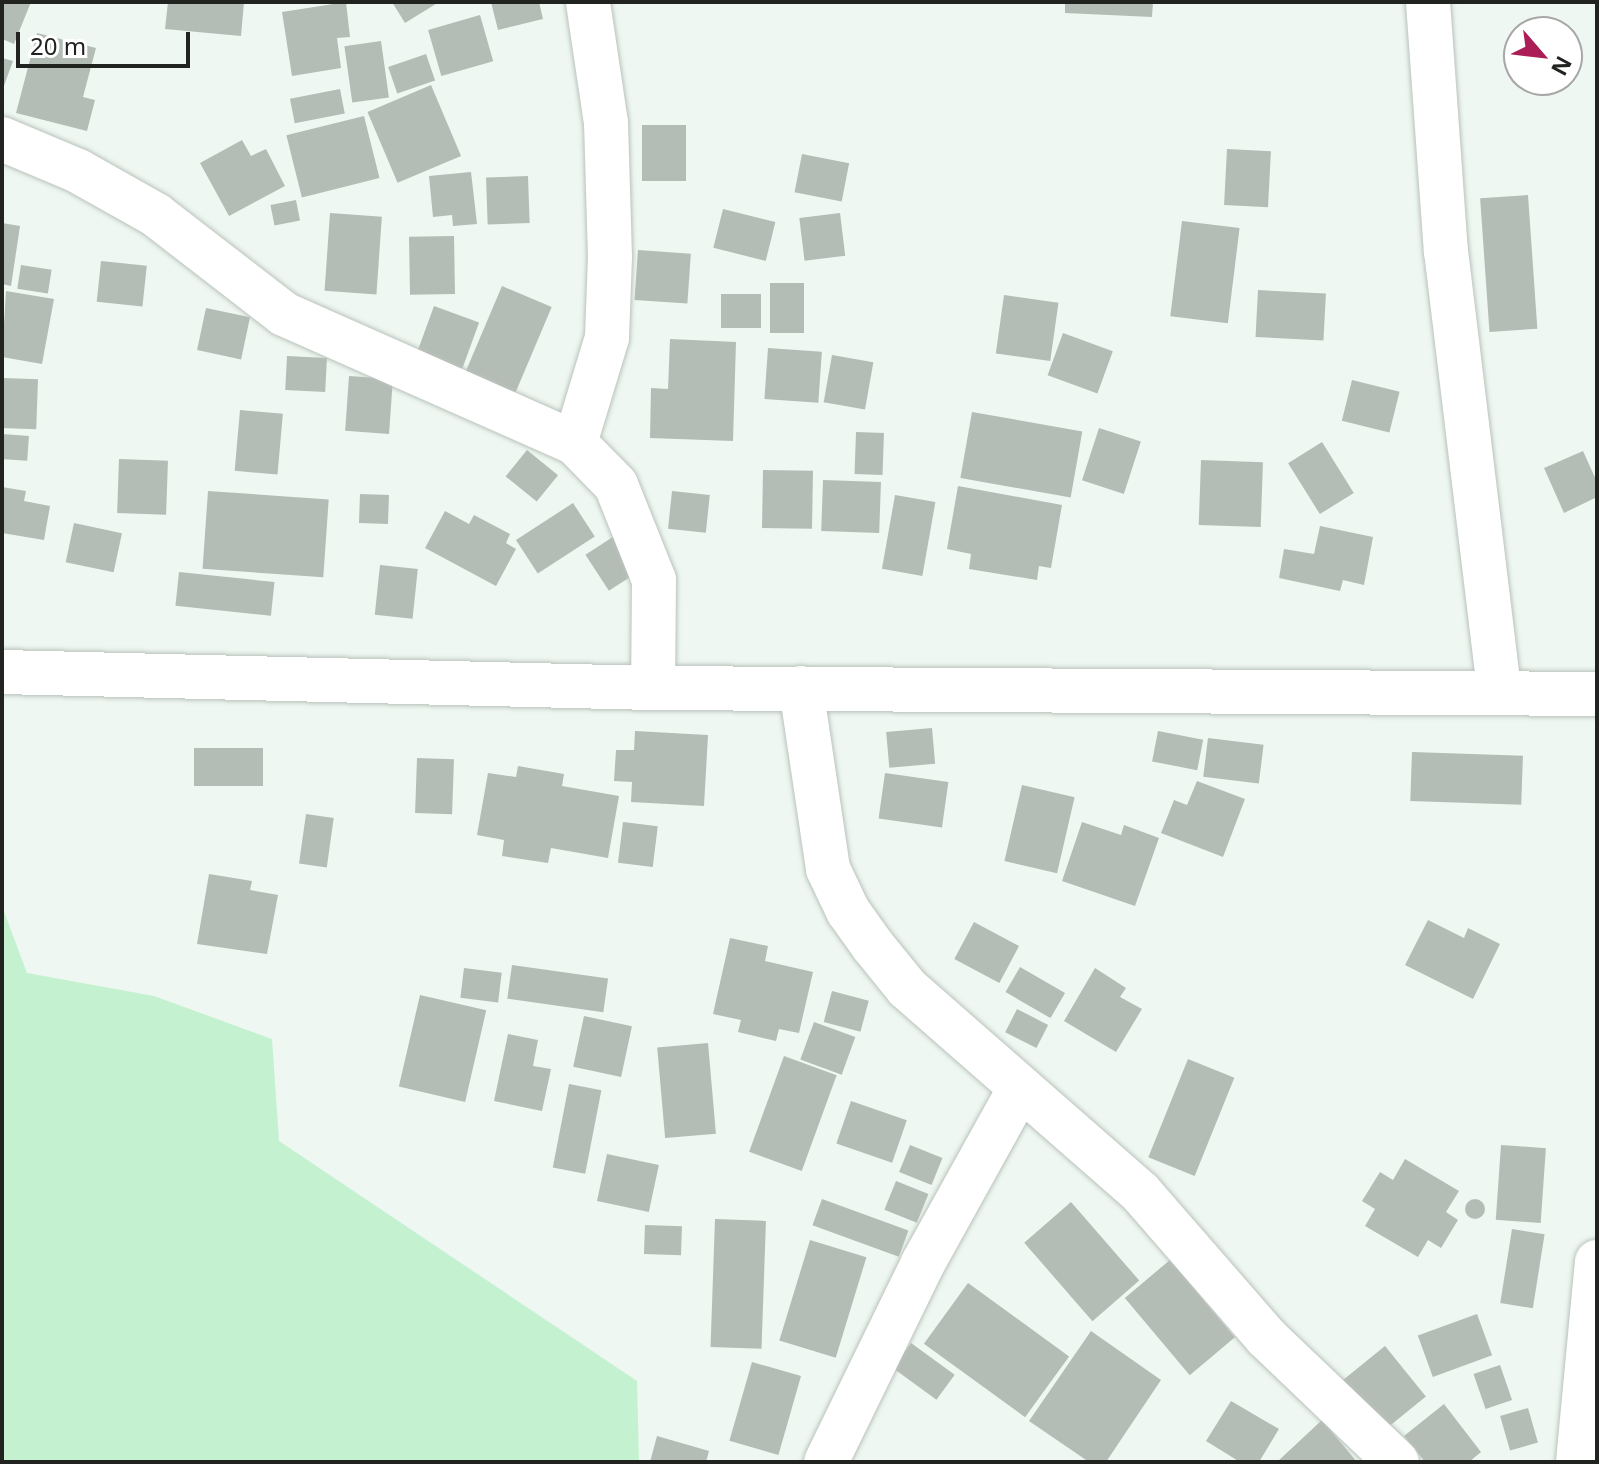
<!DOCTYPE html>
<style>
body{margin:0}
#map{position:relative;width:1599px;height:1464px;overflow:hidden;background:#eef7f1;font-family:"Noto Sans",sans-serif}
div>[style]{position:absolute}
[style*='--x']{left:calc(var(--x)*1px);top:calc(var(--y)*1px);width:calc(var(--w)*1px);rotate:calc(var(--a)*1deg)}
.green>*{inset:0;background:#c4f2d1}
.building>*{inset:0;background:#b4bcb6;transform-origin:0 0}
.round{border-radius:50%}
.roads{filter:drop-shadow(0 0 2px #b9c2bb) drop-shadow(0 0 2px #b9c2bb)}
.minor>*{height:44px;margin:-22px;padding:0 22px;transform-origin:22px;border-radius:22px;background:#fff}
span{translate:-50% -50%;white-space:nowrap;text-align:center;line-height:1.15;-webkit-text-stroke:8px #fff;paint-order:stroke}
.frame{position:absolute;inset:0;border:4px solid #202320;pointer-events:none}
.north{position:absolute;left:1503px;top:16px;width:80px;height:80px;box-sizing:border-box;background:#fff;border:2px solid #a6a7a6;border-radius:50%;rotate:118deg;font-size:22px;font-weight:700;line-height:32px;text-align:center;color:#202320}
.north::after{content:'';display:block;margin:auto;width:28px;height:36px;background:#ac1c56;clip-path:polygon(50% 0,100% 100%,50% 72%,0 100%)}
.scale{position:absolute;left:16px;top:32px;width:174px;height:36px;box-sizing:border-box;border:4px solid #202320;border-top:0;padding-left:10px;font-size:24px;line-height:28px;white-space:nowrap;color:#202320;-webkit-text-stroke:6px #fff;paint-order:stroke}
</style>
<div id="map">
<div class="green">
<i style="clip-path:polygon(2px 906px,27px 973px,154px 996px,272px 1039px,279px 1141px,637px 1381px,639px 1462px,2px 1462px)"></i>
</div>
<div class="building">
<i style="clip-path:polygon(2px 2px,31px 2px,14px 44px,2px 39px)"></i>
<i style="clip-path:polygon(168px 2px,244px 2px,241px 36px,165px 29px)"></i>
<i style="clip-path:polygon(346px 2px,350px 37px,337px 38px,341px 68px,292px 76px,282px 12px)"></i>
<i style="clip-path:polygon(392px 2px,439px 2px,405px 23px)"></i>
<i style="clip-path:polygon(491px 2px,539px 2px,543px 19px,498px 30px)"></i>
<i style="clip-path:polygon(1065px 2px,1153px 2px,1152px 17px,1065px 13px)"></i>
<i style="left:480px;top:15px;width:48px;height:54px;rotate:74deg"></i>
<i style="clip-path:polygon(37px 33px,96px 48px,83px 97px,95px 100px,87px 131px,16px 113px)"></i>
<i style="left:381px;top:41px;width:57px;height:37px;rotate:82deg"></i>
<i style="left:426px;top:54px;width:28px;height:40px;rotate:71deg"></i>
<i style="clip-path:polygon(2px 58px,13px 61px,2px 91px)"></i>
<i style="left:431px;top:85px;width:77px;height:69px;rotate:67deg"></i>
<i style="left:340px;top:89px;width:25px;height:51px;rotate:79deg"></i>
<i style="left:364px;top:116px;width:64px;height:80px;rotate:76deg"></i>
<i style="left:642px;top:125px;width:44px;height:56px"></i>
<i style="clip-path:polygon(242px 140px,251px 156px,266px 149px,285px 186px,229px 216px,200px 163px)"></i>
<i style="left:1227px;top:149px;width:44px;height:56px;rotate:3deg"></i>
<i style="left:802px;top:154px;width:48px;height:39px;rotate:11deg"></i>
<i style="clip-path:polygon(471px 172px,477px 224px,453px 226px,452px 215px,433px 217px,429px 176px)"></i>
<i style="left:528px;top:176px;width:47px;height:42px;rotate:88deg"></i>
<i style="left:1528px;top:195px;width:134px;height:48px;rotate:86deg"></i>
<i style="left:296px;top:200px;width:21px;height:26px;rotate:79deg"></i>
<i style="left:723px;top:209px;width:54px;height:40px;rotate:14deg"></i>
<i style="left:330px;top:213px;width:52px;height:78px;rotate:4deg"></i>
<i style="left:840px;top:213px;width:43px;height:41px;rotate:83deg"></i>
<i style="left:1182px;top:221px;width:58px;height:96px;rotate:7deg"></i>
<i style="clip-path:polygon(2px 223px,20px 226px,11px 286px,2px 284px)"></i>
<i style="left:454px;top:236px;width:58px;height:45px;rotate:89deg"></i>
<i style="left:638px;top:250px;width:53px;height:50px;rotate:4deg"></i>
<i style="left:101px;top:261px;width:46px;height:41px;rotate:6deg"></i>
<i style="left:21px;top:265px;width:31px;height:24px;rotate:9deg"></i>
<i style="left:770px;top:283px;width:34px;height:50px"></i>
<i style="left:502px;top:286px;width:54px;height:94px;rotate:23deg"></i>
<i style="left:1258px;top:290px;width:68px;height:47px;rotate:3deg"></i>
<i style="clip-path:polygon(6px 291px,54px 299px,42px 364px,2px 357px)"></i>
<i style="left:721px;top:294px;width:40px;height:34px"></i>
<i style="left:1004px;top:295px;width:55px;height:59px;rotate:8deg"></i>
<i style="left:434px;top:306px;width:48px;height:53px;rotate:20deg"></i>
<i style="left:206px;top:308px;width:45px;height:43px;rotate:12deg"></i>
<i style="left:1063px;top:333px;width:53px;height:45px;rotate:20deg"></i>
<i style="clip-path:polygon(670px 339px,736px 342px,733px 441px,650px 438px,651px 388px,668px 389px)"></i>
<i style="left:768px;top:348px;width:54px;height:51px;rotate:4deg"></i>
<i style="left:832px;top:355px;width:42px;height:48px;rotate:10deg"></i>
<i style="left:287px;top:356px;width:40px;height:34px;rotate:3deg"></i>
<i style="left:349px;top:376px;width:44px;height:55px;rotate:4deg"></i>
<i style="left:3px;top:378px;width:35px;height:50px;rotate:2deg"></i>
<i style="left:1352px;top:380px;width:49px;height:42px;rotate:14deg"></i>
<i style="left:240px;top:410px;width:43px;height:61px;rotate:5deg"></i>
<i style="left:972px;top:412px;width:112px;height:67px;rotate:10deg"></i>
<i style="left:1099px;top:428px;width:44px;height:55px;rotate:18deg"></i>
<i style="left:856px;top:432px;width:28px;height:42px;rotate:2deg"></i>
<i style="left:2px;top:434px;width:27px;height:25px;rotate:4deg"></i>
<i style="left:1322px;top:442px;width:60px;height:40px;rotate:58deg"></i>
<i style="left:527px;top:450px;width:40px;height:34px;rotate:39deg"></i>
<i style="clip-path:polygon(1583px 451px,1597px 482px,1597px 497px,1564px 513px,1544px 468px)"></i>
<i style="left:119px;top:459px;width:49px;height:54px;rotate:2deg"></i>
<i style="left:1201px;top:460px;width:62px;height:65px;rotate:2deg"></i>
<i style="left:763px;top:470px;width:50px;height:58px;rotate:1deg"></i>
<i style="left:823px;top:480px;width:58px;height:51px;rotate:2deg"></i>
<i style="clip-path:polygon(958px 486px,1062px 505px,1051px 568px,1039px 566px,1037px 580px,969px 569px,971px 554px,947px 549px)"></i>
<i style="clip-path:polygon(2px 487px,26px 491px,24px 501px,50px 506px,44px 540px,2px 533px)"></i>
<i style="left:208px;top:491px;width:121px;height:78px;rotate:4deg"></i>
<i style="left:672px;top:491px;width:38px;height:38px;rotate:6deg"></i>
<i style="left:360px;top:494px;width:29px;height:29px;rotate:2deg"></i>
<i style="left:895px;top:495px;width:41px;height:75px;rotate:10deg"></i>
<i style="left:573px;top:503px;width:40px;height:68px;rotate:57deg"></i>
<i style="clip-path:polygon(445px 511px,469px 524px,474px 515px,510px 534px,506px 543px,516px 549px,496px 586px,425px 548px)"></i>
<i style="left:74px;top:523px;width:49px;height:40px;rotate:12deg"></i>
<i style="clip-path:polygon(1320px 526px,1373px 537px,1364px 585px,1343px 580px,1340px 591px,1279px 578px,1284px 549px,1314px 554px)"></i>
<i style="left:619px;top:533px;width:43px;height:40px;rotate:57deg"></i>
<i style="left:380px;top:565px;width:38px;height:50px;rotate:6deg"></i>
<i style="left:179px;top:572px;width:96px;height:34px;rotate:6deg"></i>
<i style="left:932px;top:728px;width:36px;height:46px;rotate:85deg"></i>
<i style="clip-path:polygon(635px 731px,708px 735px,704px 806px,631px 802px,632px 782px,614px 781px,616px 750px,634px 750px)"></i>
<i style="left:1158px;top:731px;width:46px;height:31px;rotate:11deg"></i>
<i style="left:1208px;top:738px;width:56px;height:39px;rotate:7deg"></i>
<i style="left:263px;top:748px;width:38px;height:69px;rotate:90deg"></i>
<i style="left:1412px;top:752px;width:111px;height:49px;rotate:2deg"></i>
<i style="left:417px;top:758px;width:37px;height:55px;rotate:2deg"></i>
<i style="clip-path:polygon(518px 766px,564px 774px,562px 786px,619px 796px,608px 858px,551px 848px,548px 863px,502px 856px,504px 840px,477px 835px,488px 773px,516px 777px)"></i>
<i style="left:885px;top:773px;width:64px;height:46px;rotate:8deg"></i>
<i style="clip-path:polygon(1197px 781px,1245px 799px,1223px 857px,1161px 833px,1174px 800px,1187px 805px)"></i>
<i style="left:1022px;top:785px;width:54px;height:78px;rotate:13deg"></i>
<i style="left:306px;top:814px;width:28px;height:50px;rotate:8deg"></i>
<i style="left:623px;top:822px;width:35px;height:41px;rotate:7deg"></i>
<i style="clip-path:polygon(1082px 822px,1121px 835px,1124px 825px,1159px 838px,1135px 906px,1062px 881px)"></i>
<i style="clip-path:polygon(209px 874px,252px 881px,250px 890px,278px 895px,267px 954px,197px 944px)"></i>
<i style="clip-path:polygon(1428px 920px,1464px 938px,1468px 928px,1500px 944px,1473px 999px,1405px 965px)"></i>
<i style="left:974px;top:922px;width:51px;height:42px;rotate:28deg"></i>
<i style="clip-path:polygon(730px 938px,768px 946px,765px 961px,813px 972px,799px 1033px,779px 1029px,776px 1041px,738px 1032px,741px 1020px,713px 1014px)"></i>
<i style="left:512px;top:965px;width:97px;height:34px;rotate:8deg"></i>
<i style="left:1020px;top:967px;width:52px;height:29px;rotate:30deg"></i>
<i style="left:464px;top:968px;width:38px;height:30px;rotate:7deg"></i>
<i style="clip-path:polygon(1095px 968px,1126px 988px,1120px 997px,1142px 1009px,1116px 1052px,1064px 1021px)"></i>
<i style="left:832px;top:991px;width:38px;height:32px;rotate:15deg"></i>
<i style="left:420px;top:995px;width:68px;height:94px;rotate:13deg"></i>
<i style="left:1017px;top:1009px;width:35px;height:26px;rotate:27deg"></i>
<i style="left:584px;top:1016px;width:49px;height:52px;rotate:12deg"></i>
<i style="left:814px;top:1022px;width:44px;height:40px;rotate:20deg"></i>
<i style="clip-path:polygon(508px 1034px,538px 1040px,533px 1066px,551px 1069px,542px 1111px,494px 1101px)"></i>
<i style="left:708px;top:1043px;width:91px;height:51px;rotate:85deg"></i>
<i style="left:784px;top:1056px;width:56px;height:102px;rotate:20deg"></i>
<i style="left:1188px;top:1059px;width:50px;height:106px;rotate:22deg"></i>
<i style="left:569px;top:1084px;width:33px;height:85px;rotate:11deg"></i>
<i style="left:851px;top:1101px;width:59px;height:45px;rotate:19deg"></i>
<i style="left:910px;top:1145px;width:35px;height:29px;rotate:22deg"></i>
<i style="left:1501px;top:1145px;width:45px;height:75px;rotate:4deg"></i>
<i style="left:607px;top:1154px;width:53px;height:48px;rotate:12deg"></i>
<i style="clip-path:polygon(1405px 1159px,1459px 1191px,1446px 1212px,1458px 1220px,1441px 1248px,1428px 1240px,1418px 1257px,1365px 1226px,1375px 1209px,1362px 1201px,1380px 1172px,1393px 1180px)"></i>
<i style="left:896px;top:1181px;width:35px;height:31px;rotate:22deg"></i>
<i class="round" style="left:1465px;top:1199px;width:20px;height:20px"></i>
<i style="left:822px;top:1199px;width:92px;height:28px;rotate:20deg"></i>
<i style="left:1071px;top:1202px;width:104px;height:62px;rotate:49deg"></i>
<i style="left:715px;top:1219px;width:51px;height:128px;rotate:2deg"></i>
<i style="left:645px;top:1225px;width:37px;height:29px;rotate:2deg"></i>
<i style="left:1512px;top:1229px;width:33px;height:75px;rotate:9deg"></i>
<i style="left:810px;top:1240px;width:59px;height:105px;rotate:17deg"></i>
<i style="left:1170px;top:1260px;width:101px;height:59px;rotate:50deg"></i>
<i style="left:968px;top:1283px;width:125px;height:75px;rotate:36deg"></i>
<i style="left:1477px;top:1314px;width:44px;height:63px;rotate:70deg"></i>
<i style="clip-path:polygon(1091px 1331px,1161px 1380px,1106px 1462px,1089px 1462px,1029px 1421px)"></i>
<i style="left:911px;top:1343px;width:54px;height:31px;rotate:36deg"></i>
<i style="left:1385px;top:1346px;width:65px;height:54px;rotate:51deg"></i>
<i style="left:752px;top:1362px;width:51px;height:82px;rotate:16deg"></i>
<i style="left:1500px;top:1365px;width:37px;height:28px;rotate:71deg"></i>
<i style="clip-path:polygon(1231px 1401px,1279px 1429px,1259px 1462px,1240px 1462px,1206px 1441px)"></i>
<i style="clip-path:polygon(1444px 1404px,1481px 1452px,1469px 1462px,1425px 1462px,1404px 1436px)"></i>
<i style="left:1528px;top:1408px;width:36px;height:29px;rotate:74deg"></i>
<i style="clip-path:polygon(1322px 1420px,1357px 1462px,1277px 1462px)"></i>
<i style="clip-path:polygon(657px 1436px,709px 1451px,706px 1462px,650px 1462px)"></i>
</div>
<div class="roads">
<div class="minor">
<i style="--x:1428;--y:2;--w:250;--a:85.9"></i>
<i style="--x:1446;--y:251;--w:443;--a:83.1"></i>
<i style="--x:2;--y:139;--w:82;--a:22.8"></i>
<i style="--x:78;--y:171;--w:90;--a:29.4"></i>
<i style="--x:156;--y:215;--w:162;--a:37.7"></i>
<i style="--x:284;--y:314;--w:318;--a:23.9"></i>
<i style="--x:575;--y:443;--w:59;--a:45.7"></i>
<i style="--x:616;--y:485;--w:102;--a:68.2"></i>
<i style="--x:654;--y:580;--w:108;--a:90.5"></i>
<i style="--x:575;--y:443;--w:110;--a:-73.1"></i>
<i style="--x:607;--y:338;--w:81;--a:-87.9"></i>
<i style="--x:610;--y:257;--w:134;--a:-91.7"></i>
<i style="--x:606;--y:123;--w:122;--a:-98.5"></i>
<i style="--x:2;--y:672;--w:651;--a:1.41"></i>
<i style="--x:653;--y:688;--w:944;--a:0.36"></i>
<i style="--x:801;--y:688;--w:183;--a:81.5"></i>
<i style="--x:828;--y:869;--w:47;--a:64.5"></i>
<i style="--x:848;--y:911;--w:43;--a:54.5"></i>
<i style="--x:873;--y:946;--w:54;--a:51"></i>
<i style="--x:907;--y:988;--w:310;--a:41.2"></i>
<i style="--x:1140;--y:1192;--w:192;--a:49"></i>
<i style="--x:1266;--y:1337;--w:181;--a:43.7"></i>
<i style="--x:826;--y:1462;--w:221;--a:-64"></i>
<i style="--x:923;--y:1263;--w:200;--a:-61"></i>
<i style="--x:1578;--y:1462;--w:201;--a:-84.6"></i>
</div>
</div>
<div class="frame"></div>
<div class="north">N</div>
<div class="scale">20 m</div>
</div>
